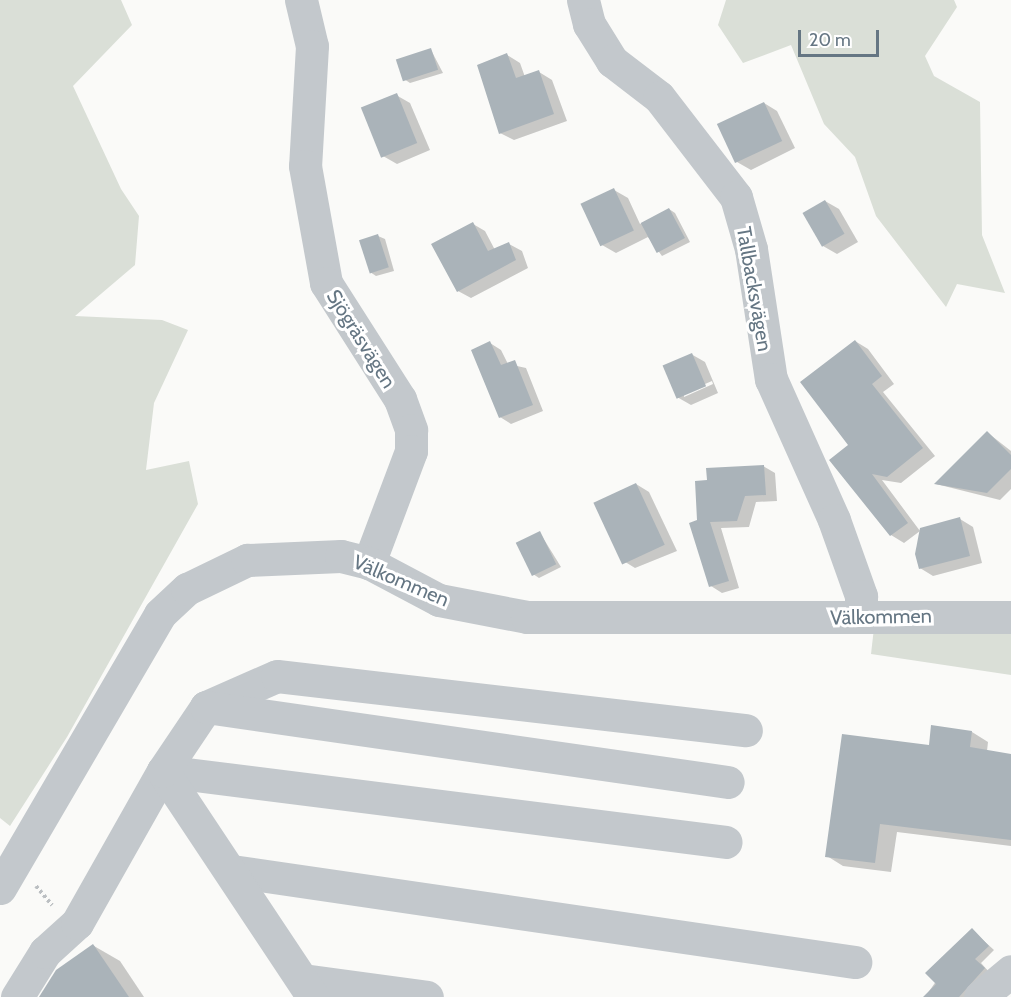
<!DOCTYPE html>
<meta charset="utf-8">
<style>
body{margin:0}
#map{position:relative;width:1011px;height:997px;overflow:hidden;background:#fafaf8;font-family:Cabin,sans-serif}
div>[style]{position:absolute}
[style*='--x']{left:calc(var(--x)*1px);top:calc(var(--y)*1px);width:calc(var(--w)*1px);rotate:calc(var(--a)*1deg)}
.green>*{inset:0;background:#dadfd7}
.shadow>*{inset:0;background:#0003}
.building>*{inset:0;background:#aab3b9;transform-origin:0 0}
.path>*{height:4px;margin-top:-2px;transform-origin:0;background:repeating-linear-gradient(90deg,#bbbfc2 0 3px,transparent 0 6px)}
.minor>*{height:33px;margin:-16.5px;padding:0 16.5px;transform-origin:16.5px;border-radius:16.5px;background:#c3c8cc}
span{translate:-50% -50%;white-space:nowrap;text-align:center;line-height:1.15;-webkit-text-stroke:6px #fff;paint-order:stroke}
.street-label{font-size:20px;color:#657683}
.scale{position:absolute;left:798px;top:30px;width:81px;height:27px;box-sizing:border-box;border:3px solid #657683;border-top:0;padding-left:8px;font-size:18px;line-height:21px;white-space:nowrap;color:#657683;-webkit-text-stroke:4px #fff;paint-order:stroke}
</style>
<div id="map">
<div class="green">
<i style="clip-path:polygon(0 0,121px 0,132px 25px,73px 86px,121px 189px,139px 216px,135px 265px,75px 316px,162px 320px,188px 330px,154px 403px,146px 470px,189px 461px,198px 504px,67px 737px,10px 826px,0 818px)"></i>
<i style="clip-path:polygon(726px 0,954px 0,957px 7px,925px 56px,934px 76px,980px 102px,982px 235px,1005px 293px,957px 284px,946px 307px,876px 216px,855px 157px,824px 124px,791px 45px,743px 63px,718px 25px)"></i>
<i style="clip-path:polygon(874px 628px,1011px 631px,1011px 675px,871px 654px)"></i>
</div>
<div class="shadow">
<i style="clip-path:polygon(431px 50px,443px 73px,410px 83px,404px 79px)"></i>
<i style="clip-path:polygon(507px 55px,520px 63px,525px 77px,539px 72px,552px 80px,567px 121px,514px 140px,500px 133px)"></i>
<i style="clip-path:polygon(396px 95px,410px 103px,430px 150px,397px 164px,383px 156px)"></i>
<i style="clip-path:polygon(764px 103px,777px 111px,795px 148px,751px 170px,737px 162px)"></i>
<i style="clip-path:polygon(614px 190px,628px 198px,640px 224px,669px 209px,675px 213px,690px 242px,662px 256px,648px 237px,616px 253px,602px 245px)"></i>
<i style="clip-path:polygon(825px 201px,839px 209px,858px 242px,837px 254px,823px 246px)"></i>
<i style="clip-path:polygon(473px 224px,485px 231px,495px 250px,509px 244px,522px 251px,528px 268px,471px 298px,458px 291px)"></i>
<i style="clip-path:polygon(378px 236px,385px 239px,394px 271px,376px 276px,370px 272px)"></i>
<i style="clip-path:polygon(855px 341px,868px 349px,894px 384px,883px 392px,935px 456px,901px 483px,882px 480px,920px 531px,904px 543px,891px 535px,850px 445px)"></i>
<i style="clip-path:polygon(490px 343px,501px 350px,508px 364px,526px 368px,543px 411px,511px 424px,500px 417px)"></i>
<i style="clip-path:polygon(evenodd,691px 354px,705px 362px,718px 393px,691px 405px,677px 397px,691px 354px,712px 381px,713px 384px,684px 397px,684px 393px,712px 381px)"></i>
<i style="clip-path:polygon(988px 433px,1011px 451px,1011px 489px,1000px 500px,936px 484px)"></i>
<i style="clip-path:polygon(763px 466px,775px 473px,777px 501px,756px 502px,749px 527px,721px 528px,739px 588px,722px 593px,711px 586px,699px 521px)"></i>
<i style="clip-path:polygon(636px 484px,649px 492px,677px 551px,635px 568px,622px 560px)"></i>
<i style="clip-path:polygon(960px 519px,973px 527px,982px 563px,933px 576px,920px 568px)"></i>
<i style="clip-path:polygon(540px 533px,561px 567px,539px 578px,533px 574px)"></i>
<i style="clip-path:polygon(972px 732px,988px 742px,987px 751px,1011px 755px,1011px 846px,897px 832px,891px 872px,843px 866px,827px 856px,930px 746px)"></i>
<i style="clip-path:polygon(972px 930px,994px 950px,981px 963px,990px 973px,967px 997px,925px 997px)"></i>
<i style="clip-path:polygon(94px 946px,120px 961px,144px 997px,43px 997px)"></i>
</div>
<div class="building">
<i style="left:431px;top:48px;width:23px;height:37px;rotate:72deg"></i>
<i style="clip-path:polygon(507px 53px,516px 78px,539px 70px,554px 114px,499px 134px,477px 65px)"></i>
<i style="left:397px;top:93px;width:54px;height:39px;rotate:68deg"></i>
<i style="left:764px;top:102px;width:43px;height:52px;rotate:65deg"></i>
<i style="left:614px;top:188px;width:47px;height:37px;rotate:65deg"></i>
<i style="left:825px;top:200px;width:39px;height:26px;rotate:60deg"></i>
<i style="left:669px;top:208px;width:34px;height:32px;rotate:62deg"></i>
<i style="clip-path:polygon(473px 222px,488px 251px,509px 242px,516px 260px,457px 292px,431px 244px)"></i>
<i style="left:378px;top:234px;width:35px;height:20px;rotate:72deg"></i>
<i style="clip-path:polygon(855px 340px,882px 376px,872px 384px,923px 448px,887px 477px,872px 474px,908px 523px,890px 536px,829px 460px,848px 445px,800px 382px)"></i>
<i style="clip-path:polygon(490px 341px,501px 365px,515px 360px,533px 405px,499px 418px,471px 350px)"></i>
<i style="left:692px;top:353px;width:36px;height:32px;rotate:67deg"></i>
<i style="clip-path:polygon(987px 431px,1011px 455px,1011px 469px,987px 493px,934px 484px)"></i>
<i style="clip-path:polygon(764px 465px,766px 495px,745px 496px,737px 521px,710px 522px,729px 581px,709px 587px,689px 523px,697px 520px,695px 481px,707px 480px,706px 468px)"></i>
<i style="left:636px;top:483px;width:68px;height:47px;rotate:65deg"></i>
<i style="clip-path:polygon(960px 517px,970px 556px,919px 569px,915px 554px,920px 528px)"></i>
<i style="left:540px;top:531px;width:37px;height:27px;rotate:64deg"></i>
<i style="clip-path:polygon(931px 725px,972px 731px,970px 747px,1011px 754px,1011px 840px,880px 824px,875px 863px,825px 857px,842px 734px,929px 745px)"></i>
<i style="clip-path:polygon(972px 928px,989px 946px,975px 959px,985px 968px,959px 997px,923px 997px,936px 984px,925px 973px)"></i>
<i style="clip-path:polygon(93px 944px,129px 997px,39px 997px,56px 970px)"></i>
</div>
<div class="path">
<i style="--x:36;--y:886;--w:25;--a:50"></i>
</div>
<div class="minor">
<i style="--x:301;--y:0;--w:47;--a:76.6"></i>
<i style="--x:312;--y:46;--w:120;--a:93.3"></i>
<i style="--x:305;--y:166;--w:119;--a:79.8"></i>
<i style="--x:326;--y:283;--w:138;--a:57.5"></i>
<i style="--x:400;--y:399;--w:33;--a:70"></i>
<i style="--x:411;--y:430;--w:21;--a:90"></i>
<i style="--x:411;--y:451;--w:120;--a:110.6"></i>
<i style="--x:583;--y:0;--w:25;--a:76"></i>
<i style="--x:589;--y:24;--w:44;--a:58.1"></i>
<i style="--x:612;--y:61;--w:59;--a:37.5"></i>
<i style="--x:659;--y:97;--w:126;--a:52.4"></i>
<i style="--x:736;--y:197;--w:54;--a:73.9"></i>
<i style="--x:751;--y:249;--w:132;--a:81.3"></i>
<i style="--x:771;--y:379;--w:154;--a:65.9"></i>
<i style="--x:834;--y:520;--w:81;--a:70.4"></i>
<i style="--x:861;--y:596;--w:21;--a:90"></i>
<i style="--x:206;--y:707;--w:77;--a:-23.6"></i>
<i style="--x:277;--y:676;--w:472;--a:6.6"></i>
<i style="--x:232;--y:871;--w:630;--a:8.31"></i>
<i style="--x:0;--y:888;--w:317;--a:-59.7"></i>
<i style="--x:160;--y:614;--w:37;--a:-43"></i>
<i style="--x:187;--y:589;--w:67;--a:-25.8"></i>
<i style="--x:247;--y:560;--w:94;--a:-2.4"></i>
<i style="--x:341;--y:556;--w:29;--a:14"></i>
<i style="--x:369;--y:563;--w:79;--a:27.9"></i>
<i style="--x:439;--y:600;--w:90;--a:10.9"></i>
<i style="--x:527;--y:617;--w:484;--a:0"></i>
<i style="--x:303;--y:980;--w:125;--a:7.8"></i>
<i style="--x:17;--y:997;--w:53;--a:-58.1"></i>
<i style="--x:45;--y:952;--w:43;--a:-42.2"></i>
<i style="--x:77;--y:923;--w:175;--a:-60.5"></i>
<i style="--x:163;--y:771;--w:567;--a:7.19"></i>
<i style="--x:313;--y:997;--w:271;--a:-123.6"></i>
<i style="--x:163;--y:771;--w:77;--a:-56.1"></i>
<i style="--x:206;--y:707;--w:527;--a:8.18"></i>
<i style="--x:980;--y:997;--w:40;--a:-40"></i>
</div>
<div class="street-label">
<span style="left:754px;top:289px;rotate:80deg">Tallbacksvägen</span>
<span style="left:361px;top:339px;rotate:58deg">Sjögräsvägen</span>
<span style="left:401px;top:581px;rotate:23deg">Välkommen</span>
<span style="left:881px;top:617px;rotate:-1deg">Välkommen</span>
</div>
<div class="scale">20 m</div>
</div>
